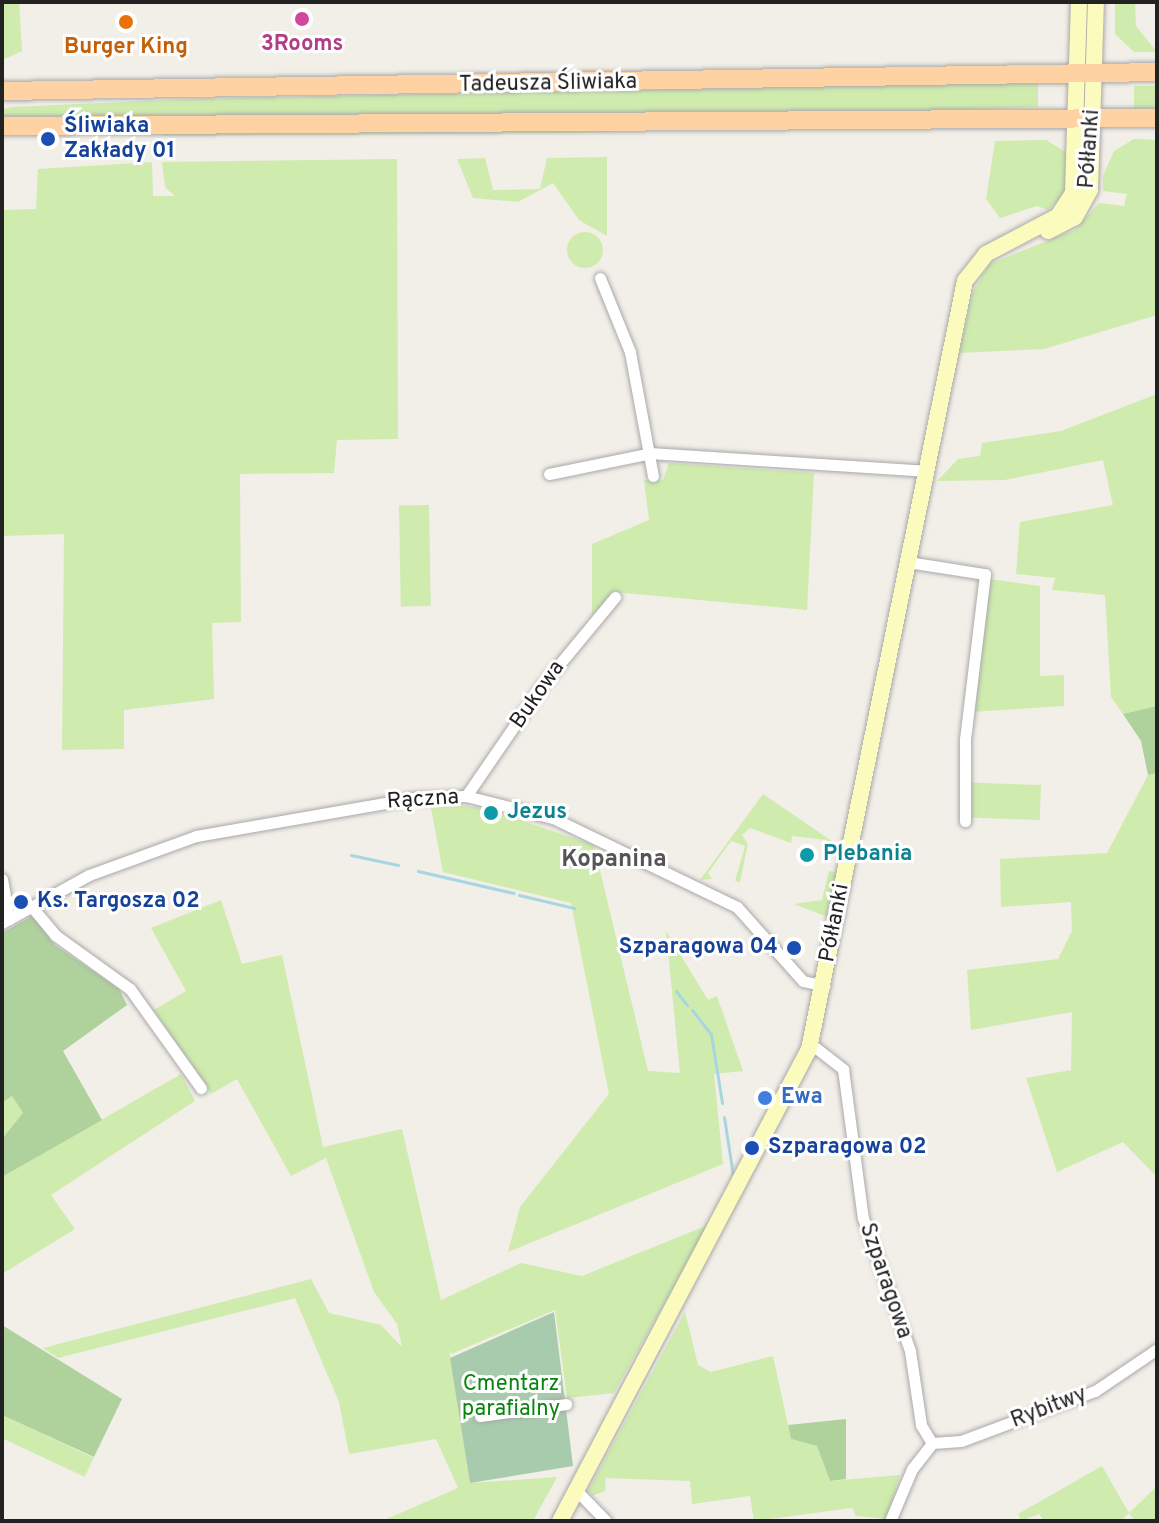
<!DOCTYPE html>
<meta charset="utf-8">
<style>
body{margin:0}
#map{position:relative;width:1159px;height:1523px;overflow:hidden;background:#f2eee8;font-family:Overpass,sans-serif}
div>[style]{position:absolute}
[style*='--x']{left:calc(var(--x)*1px);top:calc(var(--y)*1px);width:calc(var(--w)*1px);rotate:calc(var(--a)*1deg)}
.grass>*{inset:0;background:#cfecae;transform-origin:0 0}
.round{border-radius:50%}
.forest>*{inset:0;background:#afd29d}
.cemetery>*{inset:0;background:#a9cbad}
.stream>*{height:3px;margin:-1.5px;padding:0 1.5px;transform-origin:1.5px;border-radius:1.5px;background:#a8d6e0}
.roads{filter:drop-shadow(0 0 2px #a9a9a9) drop-shadow(0 0 2px #a9a9a9)}
.street>*{height:11px;margin:-5.5px;padding:0 5.5px;transform-origin:5.5px;border-radius:5.5px;background:#fff}
.secondary>*{height:16px;margin:-8px;padding:0 8px;transform-origin:8px;border-radius:8px;background:#fbfbbd}
.primary>*{height:18px;margin:-9px;padding:0 9px;transform-origin:9px;border-radius:9px;background:#fed2a2}
.dots>*{width:22px;height:22px;translate:-50% -50%;box-sizing:border-box;border:4px solid #fff;border-radius:50%}
span{translate:-50% -50%;white-space:nowrap;text-align:center;line-height:1.15;-webkit-text-stroke:6px #fff;paint-order:stroke}
.hotel-label{font-size:22px;color:#b23c85;font-weight:700}
.food-label{font-size:22px;color:#c56008;font-weight:700}
.street-label{font-size:22px;color:#222}
.transit-label{font-size:22px;color:#164399;font-weight:700}
.left{translate:0 -50%;text-align:left}
.right{translate:-100% -50%;text-align:right}
.culture-label{font-size:22px;color:#0d838f;font-weight:700}
.shop-label{font-size:22px;color:#366cbe;font-weight:700}
.park-label{font-size:22px;color:#0a850e}
.neighbourhood-label{font-size:24px;color:#555;font-weight:700}
.frame{position:absolute;inset:0;border:4px solid #222;pointer-events:none}
</style>
<div id="map">
<div class="grass">
<i style="clip-path:polygon(2px 2px,19px 2px,22px 51px,2px 60px)"></i>
<i style="clip-path:polygon(1115px 2px,1135px 2px,1136px 26px,1157px 52px,1134px 52px,1115px 34px)"></i>
<i style="clip-path:polygon(1038px 82px,1038px 107px,863px 114px,2px 118px,2px 109px,12px 107px,190px 99px)"></i>
<i style="left:1134px;top:86px;width:23px;height:26px"></i>
<i style="clip-path:polygon(666px 129px,588px 133px,162px 136px,165px 132px)"></i>
<i style="clip-path:polygon(1134px 139px,1157px 140px,1157px 315px,1044px 349px,959px 353px,973px 292px,989px 264px,1075px 230px,1099px 203px,1124px 206px,1127px 194px,1103px 191px,1103px 176px,1114px 151px)"></i>
<i style="clip-path:polygon(1046px 140px,1069px 154px,1068px 189px,1048px 210px,1037px 206px,1000px 218px,986px 199px,995px 141px)"></i>
<i style="clip-path:polygon(607px 157px,607px 236px,579px 220px,553px 183px,518px 202px,473px 198px,457px 159px,485px 158px,493px 190px,540px 189px,547px 158px)"></i>
<i style="clip-path:polygon(397px 159px,398px 439px,337px 440px,334px 473px,240px 474px,241px 622px,212px 623px,214px 699px,124px 710px,124px 749px,62px 750px,64px 534px,2px 536px,2px 210px,36px 209px,38px 169px,152px 162px,153px 196px,175px 196px,165px 187px,162px 162px)"></i>
<i class="round" style="left:567px;top:232px;width:36px;height:36px"></i>
<i style="clip-path:polygon(1157px 394px,1157px 706px,1123px 714px,1111px 697px,1105px 595px,1052px 590px,1055px 578px,1016px 574px,1020px 522px,1113px 505px,1103px 460px,1005px 480px,937px 481px,958px 459px,980px 456px,982px 443px,1061px 431px)"></i>
<i style="clip-path:polygon(669px 463px,814px 473px,807px 610px,614px 592px,592px 615px,592px 544px,649px 520px,644px 480px,663px 480px)"></i>
<i style="left:429px;top:505px;width:101px;height:30px;rotate:89deg"></i>
<i style="clip-path:polygon(989px 579px,1040px 586px,1040px 676px,1064px 675px,1064px 706px,971px 712px)"></i>
<i style="clip-path:polygon(1157px 773px,1157px 1177px,1123px 1142px,1057px 1172px,1026px 1078px,1071px 1070px,1072px 1012px,971px 1030px,967px 970px,1058px 959px,1072px 931px,1071px 902px,1001px 907px,1000px 859px,1107px 853px,1148px 775px)"></i>
<i style="left:1041px;top:785px;width:35px;height:71px;rotate:92deg"></i>
<i style="clip-path:polygon(763px 794px,842px 848px,838px 865px,827px 840px,792px 836px,791px 843px,750px 828px,742px 835px,748px 844px,740px 882px,735px 881px,745px 846px,731px 841px,708px 873px,712px 879px,700px 880px)"></i>
<i style="clip-path:polygon(430px 803px,484px 808px,594px 845px,648px 1071px,680px 1073px,666px 931px,708px 1000px,717px 996px,743px 1071px,714px 1074px,723px 1164px,508px 1252px,520px 1207px,609px 1094px,571px 903px,443px 872px)"></i>
<i style="clip-path:polygon(829px 871px,837px 873px,827px 917px,794px 904px,822px 900px)"></i>
<i style="clip-path:polygon(221px 900px,242px 964px,282px 955px,323px 1147px,402px 1129px,441px 1300px,521px 1263px,582px 1276px,708px 1225px,614px 1393px,567px 1398px,555px 1310px,451px 1354px,449px 1349px,470px 1483px,557px 1477px,533px 1521px,382px 1521px,458px 1488px,436px 1439px,349px 1454px,339px 1402px,295px 1298px,58px 1358px,43px 1348px,311px 1279px,329px 1313px,381px 1325px,402px 1347px,397px 1324px,374px 1292px,326px 1158px,291px 1176px,237px 1079px,211px 1094px,154px 1010px,186px 991px,151px 928px)"></i>
<i style="clip-path:polygon(181px 1074px,195px 1101px,51px 1195px,75px 1229px,2px 1274px,2px 1177px)"></i>
<i style="clip-path:polygon(12px 1096px,24px 1114px,2px 1139px,2px 1103px)"></i>
<i style="clip-path:polygon(685px 1312px,698px 1365px,711px 1372px,773px 1356px,791px 1439px,817px 1446px,830px 1481px,900px 1475px,887px 1519px,856px 1516px,852px 1508px,754px 1521px,750px 1496px,692px 1504px,690px 1481px,606px 1478px,605px 1491px,592px 1496px,588px 1490px)"></i>
<i style="left:2px;top:1415px;width:101px;height:21px;rotate:25deg"></i>
<i style="clip-path:polygon(1102px 1466px,1129px 1513px,1157px 1486px,1157px 1521px,1135px 1521px,1129px 1513px,1121px 1521px,1044px 1521px,1039px 1514px,1021px 1521px,1018px 1514px)"></i>
</div>
<div class="forest">
<i style="clip-path:polygon(1157px 706px,1157px 773px,1148px 775px,1141px 741px,1123px 714px)"></i>
<i style="clip-path:polygon(32px 916px,55px 945px,119px 989px,127px 1005px,63px 1051px,102px 1120px,2px 1177px,2px 1139px,23px 1113px,12px 1096px,2px 1103px,2px 933px)"></i>
<i style="clip-path:polygon(2px 1325px,122px 1399px,94px 1457px,2px 1415px)"></i>
<i style="clip-path:polygon(846px 1419px,846px 1479px,830px 1481px,817px 1446px,791px 1439px,788px 1425px)"></i>
</div>
<div class="cemetery">
<i style="clip-path:polygon(554px 1312px,573px 1466px,470px 1483px,450px 1358px)"></i>
</div>
<div class="stream">
<i style="--x:351;--y:855;--w:48;--a:12"></i>
<i style="--x:418;--y:871;--w:98;--a:13"></i>
<i style="--x:519;--y:895;--w:57;--a:13.3"></i>
<i style="--x:676;--y:991;--w:18;--a:52"></i>
<i style="--x:692;--y:1010;--w:31;--a:52"></i>
<i style="--x:711;--y:1034;--w:70;--a:80.9"></i>
<i style="--x:724;--y:1117;--w:59;--a:81.2"></i>
</div>
<div class="roads">
<div class="street">
<i style="--x:600;--y:278;--w:80;--a:67.9"></i>
<i style="--x:630;--y:352;--w:126;--a:79.5"></i>
<i style="--x:549;--y:474;--w:104;--a:-11.6"></i>
<i style="--x:651;--y:453;--w:277;--a:3.7"></i>
<i style="--x:908;--y:562;--w:78;--a:8.9"></i>
<i style="--x:985;--y:574;--w:166;--a:96.9"></i>
<i style="--x:965;--y:739;--w:82;--a:90"></i>
<i style="--x:466;--y:796;--w:136;--a:-55.5"></i>
<i style="--x:543;--y:684;--w:113;--a:-50.4"></i>
<i style="--x:2;--y:879;--w:41;--a:80.1"></i>
<i style="--x:31;--y:906;--w:38;--a:50"></i>
<i style="--x:55;--y:935;--w:92;--a:35.8"></i>
<i style="--x:130;--y:989;--w:122;--a:54.4"></i>
<i style="--x:2;--y:923;--w:99;--a:-28.9"></i>
<i style="--x:89;--y:875;--w:114;--a:-20"></i>
<i style="--x:196;--y:836;--w:221;--a:-9.9"></i>
<i style="--x:414;--y:798;--w:52;--a:-2.2"></i>
<i style="--x:466;--y:796;--w:90;--a:14.2"></i>
<i style="--x:553;--y:818;--w:204;--a:25.8"></i>
<i style="--x:737;--y:907;--w:99;--a:48.3"></i>
<i style="--x:803;--y:981;--w:22;--a:13"></i>
<i style="--x:811;--y:1044;--w:41;--a:38"></i>
<i style="--x:843;--y:1069;--w:150;--a:82.4"></i>
<i style="--x:863;--y:1218;--w:141;--a:70.5"></i>
<i style="--x:910;--y:1351;--w:75;--a:81.5"></i>
<i style="--x:921;--y:1425;--w:21;--a:59"></i>
<i style="--x:480;--y:1416;--w:87;--a:-7.9"></i>
<i style="--x:932;--y:1443;--w:29;--a:-4"></i>
<i style="--x:961;--y:1441;--w:143;--a:-20.5"></i>
<i style="--x:1095;--y:1391;--w:75;--a:-34.1"></i>
<i style="--x:576;--y:1490;--w:43;--a:45.9"></i>
<i style="--x:890;--y:1521;--w:56;--a:-67.1"></i>
<i style="--x:912;--y:1469;--w:33;--a:-52"></i>
</div>
<div class="secondary">
<i style="--x:1048;--y:231;--w:30;--a:-27"></i>
<i style="--x:1075;--y:217;--w:31;--a:-61"></i>
<i style="--x:1090;--y:190;--w:188;--a:-88.2"></i>
<i style="--x:560;--y:1521;--w:534;--a:-62.19"></i>
<i style="--x:809;--y:1049;--w:784;--a:-78.52"></i>
<i style="--x:965;--y:281;--w:34;--a:-52"></i>
<i style="--x:986;--y:254;--w:81;--a:-27.8"></i>
<i style="--x:1058;--y:216;--w:27;--a:-57"></i>
<i style="--x:1073;--y:193;--w:191;--a:-88.2"></i>
</div>
<div class="primary">
<i style="--x:2;--y:91;--w:1155;--a:-0.94"></i>
<i style="--x:2;--y:126;--w:1155;--a:-0.4"></i>
</div>
</div>
<div class="dots">
<i style="left:302px;top:19px;background:#d1479c"></i>
<i style="left:126px;top:22px;background:#e8710a"></i>
<i style="left:48px;top:139px;background:#1a4fb4"></i>
<i style="left:491px;top:813px;background:#0f9aa8"></i>
<i style="left:807px;top:855px;background:#0f9aa8"></i>
<i style="left:21px;top:902px;background:#1a4fb4"></i>
<i style="left:794px;top:948px;background:#1a4fb4"></i>
<i style="left:765px;top:1098px;background:#3f7fe0"></i>
<i style="left:752px;top:1148px;background:#1a4fb4"></i>
</div>
<div class="hotel-label">
<span style="left:302px;top:45px">3Rooms</span>
</div>
<div class="food-label">
<span style="left:126px;top:48px">Burger King</span>
</div>
<div class="street-label">
<span style="left:548px;top:84px;rotate:-1deg">Tadeusza Śliwiaka</span>
<span style="left:1090px;top:149px;rotate:-86deg">Półłanki</span>
<span style="left:538px;top:695px;rotate:-55deg">Bukowa</span>
<span style="left:423px;top:800px;rotate:-4deg">Rączna</span>
<span style="left:835px;top:923px;rotate:-79deg">Półłanki</span>
<span style="left:885px;top:1281px;rotate:71deg">Szparagowa</span>
<span style="left:1049px;top:1408px;rotate:-21deg">Rybitwy</span>
</div>
<div class="transit-label">
<span class="left" style="left:64px;top:139px">Śliwiaka<br>Zakłady 01</span>
<span class="left" style="left:37px;top:902px">Ks. Targosza 02</span>
<span class="right" style="left:778px;top:948px">Szparagowa 04</span>
<span class="left" style="left:768px;top:1148px">Szparagowa 02</span>
</div>
<div class="culture-label">
<span class="left" style="left:507px;top:813px">Jezus</span>
<span class="left" style="left:823px;top:855px">Plebania</span>
</div>
<div class="shop-label">
<span class="left" style="left:781px;top:1098px">Ewa</span>
</div>
<div class="park-label">
<span style="left:511px;top:1397px">Cmentarz<br>parafialny</span>
</div>
<div class="neighbourhood-label">
<span style="left:614px;top:861px">Kopanina</span>
</div>
<div class="frame"></div>
</div>
